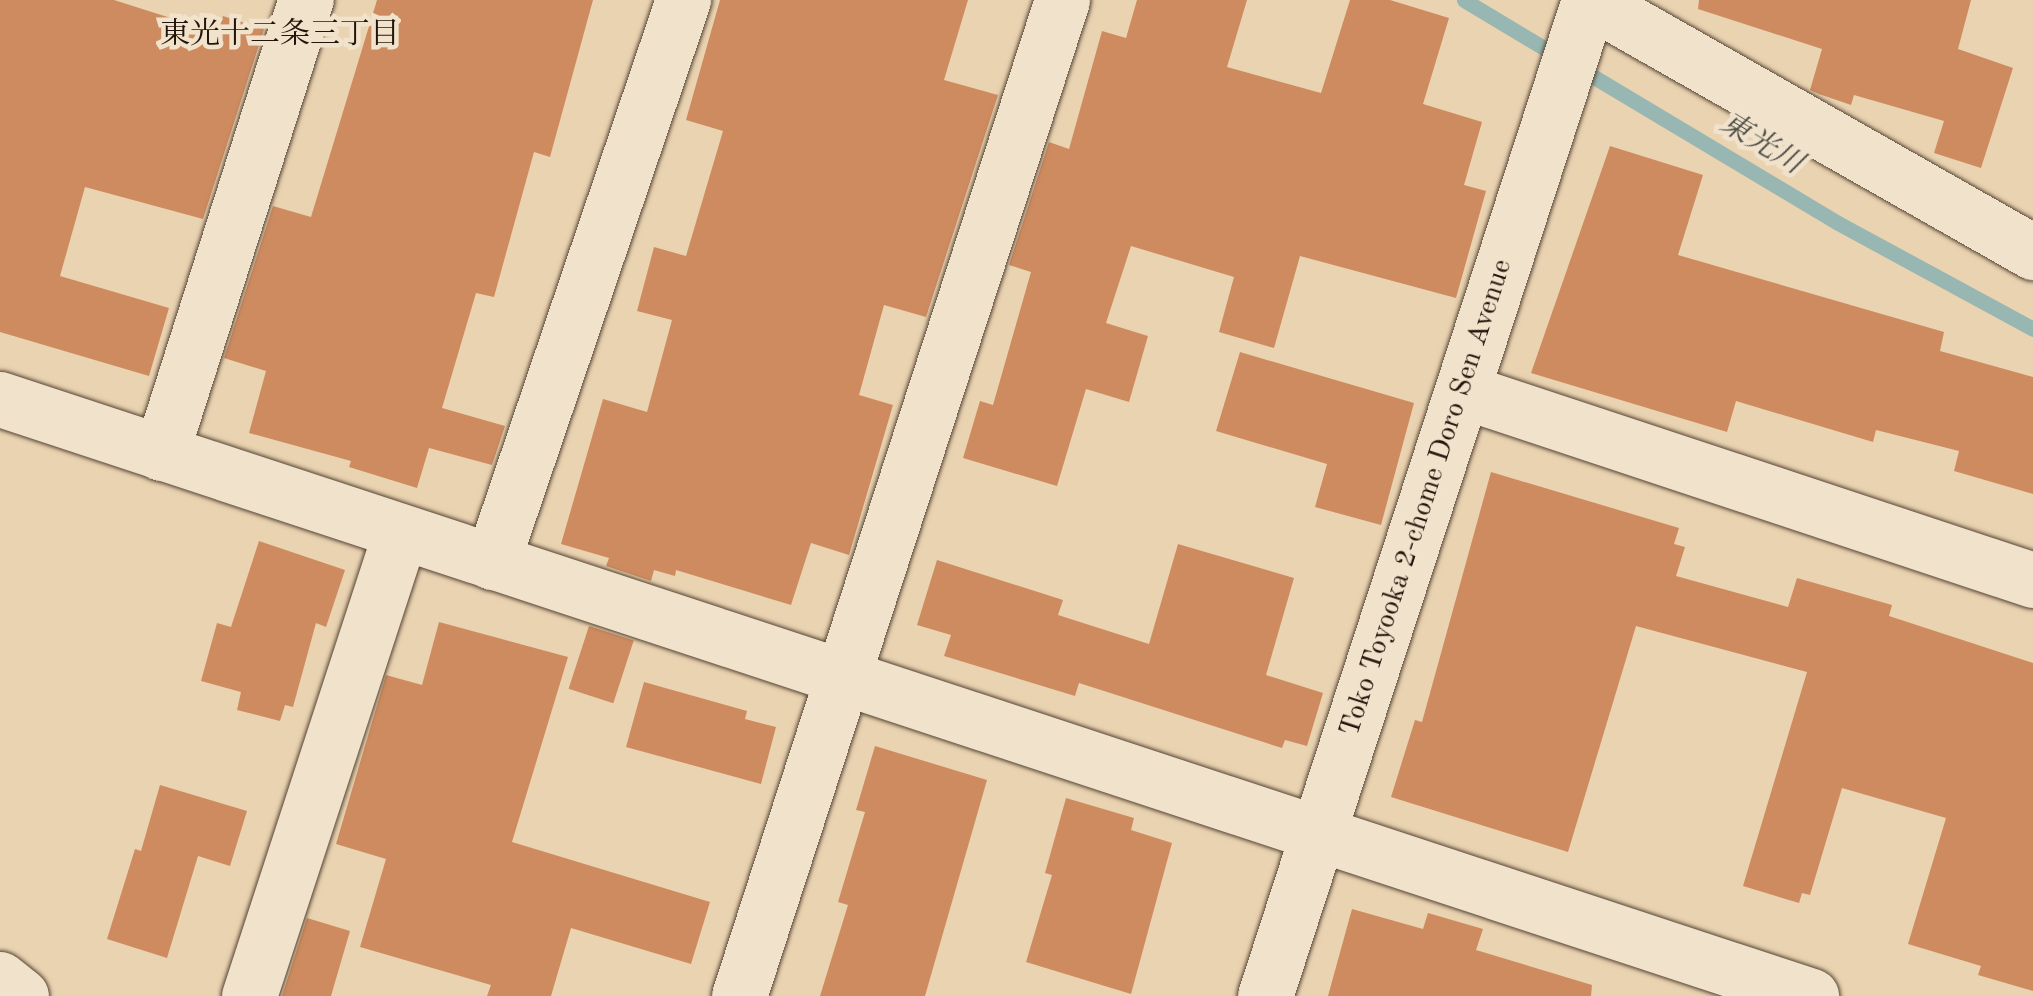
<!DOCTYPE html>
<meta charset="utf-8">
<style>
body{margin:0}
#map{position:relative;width:2033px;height:996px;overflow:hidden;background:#ead3b1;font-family:"Old Standard TT","Noto Serif JP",serif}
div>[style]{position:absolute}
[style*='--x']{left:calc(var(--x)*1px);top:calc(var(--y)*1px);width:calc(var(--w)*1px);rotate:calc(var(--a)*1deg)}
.stream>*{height:15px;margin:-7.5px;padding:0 7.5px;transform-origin:7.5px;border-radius:7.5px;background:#98b7b2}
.building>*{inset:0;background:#ce8b60;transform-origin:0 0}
.roads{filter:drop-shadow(0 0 2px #554434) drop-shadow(0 0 2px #554434)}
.street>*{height:55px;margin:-27.5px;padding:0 27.5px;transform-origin:27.5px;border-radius:27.5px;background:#f1e2cc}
.secondary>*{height:55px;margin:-27.5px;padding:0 27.5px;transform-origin:27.5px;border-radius:27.5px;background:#f1e2cc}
span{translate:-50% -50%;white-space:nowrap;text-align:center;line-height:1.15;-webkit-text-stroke:9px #f1e2cc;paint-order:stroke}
.street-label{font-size:28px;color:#23140b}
.neighbourhood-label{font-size:30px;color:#23140b}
.water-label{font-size:30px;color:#4c4d45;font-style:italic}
</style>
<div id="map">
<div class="stream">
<i style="--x:1464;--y:0;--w:111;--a:31"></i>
<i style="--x:1579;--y:68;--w:302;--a:30.9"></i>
<i style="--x:1838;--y:223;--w:222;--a:28.5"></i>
</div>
<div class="building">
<i style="clip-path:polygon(0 0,114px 0,218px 33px,223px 16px,264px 29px,203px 219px,85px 187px,60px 276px,169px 308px,149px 376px,0 332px)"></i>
<i style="clip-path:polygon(377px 0,593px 0,550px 157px,534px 152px,494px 297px,476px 293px,442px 408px,505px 426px,492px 465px,429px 448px,417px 488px,349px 467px,351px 461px,249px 433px,266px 371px,224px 358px,273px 206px,311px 217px)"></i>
<i style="clip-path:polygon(720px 0,968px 0,944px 80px,998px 95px,926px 317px,884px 305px,859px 395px,893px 405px,849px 555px,811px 543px,791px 605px,676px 570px,675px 576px,654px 570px,651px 581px,606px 566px,609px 558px,561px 544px,603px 399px,647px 412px,672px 320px,637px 311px,654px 247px,686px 256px,723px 131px,686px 120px)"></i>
<i style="clip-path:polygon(1137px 0,1247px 0,1227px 67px,1321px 93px,1350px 0,1390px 0,1449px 18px,1423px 104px,1482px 122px,1464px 185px,1486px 191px,1456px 298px,1300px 256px,1274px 348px,1219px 332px,1234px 277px,1131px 246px,1106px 323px,1148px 336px,1129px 402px,1086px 389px,1057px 486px,963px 458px,980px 401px,993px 405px,1031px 272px,1009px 265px,1049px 142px,1069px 149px,1102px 31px,1126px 38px)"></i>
<i style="clip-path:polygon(1699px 0,1971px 0,1958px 49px,2013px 68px,1981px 168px,1934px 153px,1944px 121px,1854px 95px,1851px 105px,1819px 94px,1810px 90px,1822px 49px,1698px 9px)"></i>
<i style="clip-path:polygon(1610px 146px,1703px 175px,1678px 255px,1944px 332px,1940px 351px,2033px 377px,2033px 494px,1954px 471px,1959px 451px,1876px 430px,1873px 442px,1736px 401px,1727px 432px,1531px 373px)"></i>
<i style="clip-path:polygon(1240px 352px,1414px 403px,1381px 525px,1315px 507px,1327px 464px,1216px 431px)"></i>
<i style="clip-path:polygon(1491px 472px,1679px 528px,1674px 544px,1685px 547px,1676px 576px,1788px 607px,1797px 578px,1892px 605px,1889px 616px,2033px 663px,2033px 991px,1978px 975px,1981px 966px,1908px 944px,1946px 818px,1842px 788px,1810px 895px,1802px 893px,1799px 903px,1743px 886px,1807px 672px,1636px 626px,1568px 852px,1391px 797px,1415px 720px,1422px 722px)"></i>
<i style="clip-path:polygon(259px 541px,345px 570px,326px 627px,316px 623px,293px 707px,285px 705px,280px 721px,237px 710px,241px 692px,201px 681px,217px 623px,231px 627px)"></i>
<i style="clip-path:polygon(1178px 544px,1294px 578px,1266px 675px,1323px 693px,1307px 746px,1285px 740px,1282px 748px,1079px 683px,1075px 696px,944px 656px,951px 635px,917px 625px,937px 560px,1063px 600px,1058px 615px,1149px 644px)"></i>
<i style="clip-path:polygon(439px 622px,568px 657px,512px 842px,710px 902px,691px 964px,571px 928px,551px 996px,487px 996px,491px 985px,360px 947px,386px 859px,336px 844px,386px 675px,422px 685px)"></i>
<i style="left:589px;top:626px;width:47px;height:66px;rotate:18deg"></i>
<i style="clip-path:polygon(644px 682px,747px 711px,745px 719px,776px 727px,761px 784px,626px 747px)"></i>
<i style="clip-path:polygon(875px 746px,987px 780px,925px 996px,820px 996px,848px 905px,838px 902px,865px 812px,856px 810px)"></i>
<i style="clip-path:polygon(160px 785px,247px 811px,230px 866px,198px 856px,167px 958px,107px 939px,135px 849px,141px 851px)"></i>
<i style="clip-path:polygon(1066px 798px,1134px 818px,1131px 830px,1172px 843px,1131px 994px,1026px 962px,1052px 875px,1045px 873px)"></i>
<i style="clip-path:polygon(1352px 909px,1423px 929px,1428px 913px,1483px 929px,1476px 950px,1592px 985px,1591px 996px,1328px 996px)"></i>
<i style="clip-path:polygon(307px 918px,350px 931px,331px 996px,282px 996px)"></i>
</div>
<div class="roads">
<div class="street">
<i style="--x:1589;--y:0;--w:511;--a:29.58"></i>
<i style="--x:1463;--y:391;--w:601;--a:18.34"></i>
<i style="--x:0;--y:399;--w:1907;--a:18.24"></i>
<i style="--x:161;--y:453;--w:476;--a:-72.3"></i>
<i style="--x:492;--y:562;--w:594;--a:-71.23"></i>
<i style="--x:249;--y:996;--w:487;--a:-71.9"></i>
<i style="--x:739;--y:996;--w:1047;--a:-72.03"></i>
</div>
<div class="secondary">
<i style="--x:0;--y:979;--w:27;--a:39"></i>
<i style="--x:1265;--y:996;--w:1047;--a:-71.98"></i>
</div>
</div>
<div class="street-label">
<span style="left:1427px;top:498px;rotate:-72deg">Toko Toyooka 2-chome Doro Sen Avenue</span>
</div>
<div class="neighbourhood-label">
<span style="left:280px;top:35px">東光十二条三丁目</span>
</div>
<div class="water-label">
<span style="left:1761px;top:144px;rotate:31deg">東光川</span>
</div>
</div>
